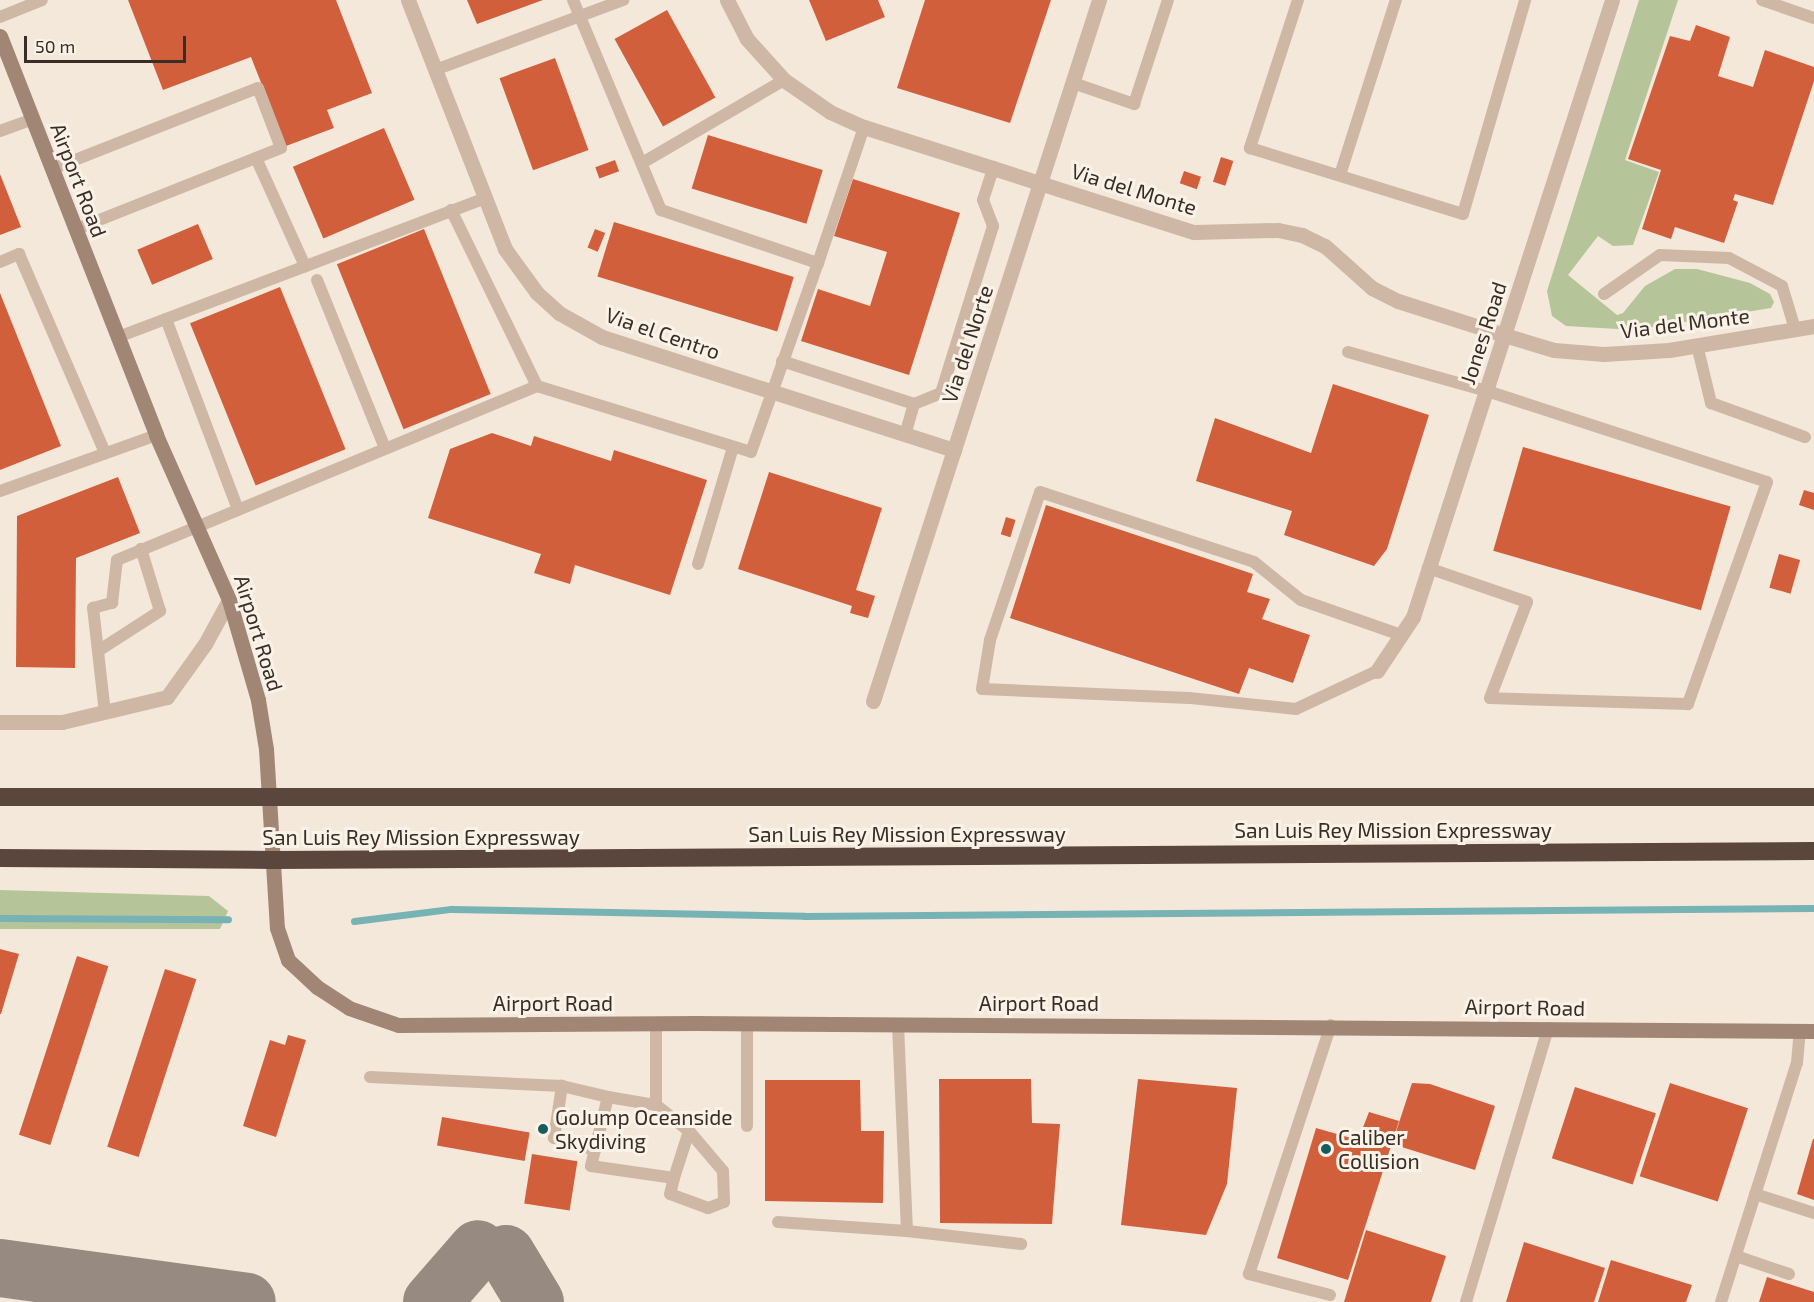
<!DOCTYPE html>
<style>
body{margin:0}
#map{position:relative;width:1814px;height:1302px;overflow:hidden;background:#f4e8db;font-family:"Exo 2",sans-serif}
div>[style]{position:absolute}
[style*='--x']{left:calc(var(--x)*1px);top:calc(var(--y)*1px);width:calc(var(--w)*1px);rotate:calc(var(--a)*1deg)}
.green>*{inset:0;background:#b6c599}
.stream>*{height:7px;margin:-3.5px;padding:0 3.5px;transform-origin:3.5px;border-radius:3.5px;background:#77b2b4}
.taxiway>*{height:58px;margin:-29px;padding:0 29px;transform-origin:29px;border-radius:29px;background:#968a81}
.building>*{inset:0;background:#d15f3c;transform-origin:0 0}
.lane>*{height:12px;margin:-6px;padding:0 6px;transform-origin:6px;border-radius:6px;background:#ceb8a5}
.street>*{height:15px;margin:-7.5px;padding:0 7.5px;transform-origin:7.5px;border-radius:7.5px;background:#ceb8a5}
.secondary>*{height:15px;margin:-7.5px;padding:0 7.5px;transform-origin:7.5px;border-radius:7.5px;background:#a18676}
.highway>*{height:18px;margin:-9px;padding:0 9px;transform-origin:9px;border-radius:9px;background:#5a463d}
.dots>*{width:16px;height:16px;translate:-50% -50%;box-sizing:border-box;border:3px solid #fbf2e8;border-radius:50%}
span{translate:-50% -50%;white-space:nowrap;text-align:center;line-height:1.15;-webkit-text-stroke:6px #fbf2e8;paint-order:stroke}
.street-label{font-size:21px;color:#392d27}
.poi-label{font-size:21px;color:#392d27}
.left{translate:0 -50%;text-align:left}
.scale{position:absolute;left:24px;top:36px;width:162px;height:27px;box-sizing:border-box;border:3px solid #392d27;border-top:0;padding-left:8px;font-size:18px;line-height:21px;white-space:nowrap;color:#392d27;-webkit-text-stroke:4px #fbf2e8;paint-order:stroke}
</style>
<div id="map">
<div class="green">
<i style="clip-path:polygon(1639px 0,1678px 0,1625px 160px,1659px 172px,1633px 245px,1613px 246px,1598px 236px,1568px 275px,1617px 315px,1623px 313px,1645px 286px,1675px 269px,1697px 269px,1750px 283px,1770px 294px,1774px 302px,1771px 308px,1635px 330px,1566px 326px,1552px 316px,1547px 291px)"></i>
<i style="clip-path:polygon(0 890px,209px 896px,228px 911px,220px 929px,0 929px)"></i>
</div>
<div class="stream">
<i style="--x:0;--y:918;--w:228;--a:0.3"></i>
<i style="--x:354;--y:921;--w:98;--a:-7.1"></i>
<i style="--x:451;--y:909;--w:353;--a:1.1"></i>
<i style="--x:804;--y:916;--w:1010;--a:-0.45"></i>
</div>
<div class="taxiway">
<i style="--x:506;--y:1254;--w:56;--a:58.9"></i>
<i style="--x:0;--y:1268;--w:249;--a:7.8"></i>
<i style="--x:432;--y:1302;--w:70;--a:-49"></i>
</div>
<div class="building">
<i style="clip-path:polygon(128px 0,336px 0,372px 93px,327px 110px,334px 128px,286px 146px,251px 57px,163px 90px)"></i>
<i style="clip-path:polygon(467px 0,543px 0,477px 24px)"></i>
<i style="clip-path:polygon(809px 0,878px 0,885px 17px,826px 41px)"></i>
<i style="clip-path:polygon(925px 0,1051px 0,1010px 123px,897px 88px)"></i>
<i style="left:667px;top:10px;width:100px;height:60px;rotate:61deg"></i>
<i style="clip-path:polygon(1696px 25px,1730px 37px,1718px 76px,1753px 87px,1765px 50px,1814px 67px,1814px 81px,1773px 205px,1735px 194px,1733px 200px,1738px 202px,1724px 243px,1675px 227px,1671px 239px,1642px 229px,1661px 170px,1628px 159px,1670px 36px,1690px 41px)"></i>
<i style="left:555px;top:58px;width:98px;height:59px;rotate:70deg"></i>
<i style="left:384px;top:128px;width:78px;height:99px;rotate:67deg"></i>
<i style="left:708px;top:135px;width:120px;height:56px;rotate:17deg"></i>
<i style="left:1221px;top:157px;width:13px;height:26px;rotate:18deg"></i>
<i style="left:615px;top:160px;width:12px;height:21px;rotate:70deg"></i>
<i style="left:1184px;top:171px;width:18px;height:13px;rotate:19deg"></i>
<i style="clip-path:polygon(0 174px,21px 227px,0 235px)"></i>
<i style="clip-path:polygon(853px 179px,960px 213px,909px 375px,801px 341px,818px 289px,870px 306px,887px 252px,834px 236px)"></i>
<i style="left:614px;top:222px;width:188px;height:57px;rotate:17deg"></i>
<i style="left:198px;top:224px;width:38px;height:66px;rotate:67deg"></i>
<i style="left:424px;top:229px;width:178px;height:94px;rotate:68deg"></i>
<i style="left:595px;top:229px;width:11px;height:20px;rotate:22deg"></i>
<i style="left:280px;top:287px;width:175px;height:97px;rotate:68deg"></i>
<i style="clip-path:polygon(0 293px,61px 446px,0 470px)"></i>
<i style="clip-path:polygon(1333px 384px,1429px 415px,1387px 549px,1374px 566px,1284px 535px,1292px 511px,1196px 481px,1215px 418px,1311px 453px)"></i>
<i style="clip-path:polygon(492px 433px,531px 446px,534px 436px,611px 461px,614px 450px,707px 480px,670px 595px,575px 565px,570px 584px,534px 573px,541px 554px,428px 518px,450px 449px)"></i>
<i style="left:1523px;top:447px;width:216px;height:108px;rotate:16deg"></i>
<i style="clip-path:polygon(769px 472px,882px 508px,856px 590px,875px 596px,868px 618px,850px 613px,852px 606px,738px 569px)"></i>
<i style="clip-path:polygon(118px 477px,140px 533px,76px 558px,75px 668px,16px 667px,17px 516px)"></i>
<i style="clip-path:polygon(1804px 490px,1814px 493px,1814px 510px,1799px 505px)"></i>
<i style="clip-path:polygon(1046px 505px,1253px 574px,1247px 592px,1270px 599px,1262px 619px,1310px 635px,1293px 683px,1249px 668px,1239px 694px,1010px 618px)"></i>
<i style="left:1006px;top:517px;width:10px;height:18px;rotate:17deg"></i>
<i style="left:1779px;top:554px;width:22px;height:35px;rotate:16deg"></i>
<i style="clip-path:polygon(0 949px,19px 954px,1px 1014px,0 1014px)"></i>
<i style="left:77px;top:956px;width:33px;height:188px;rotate:18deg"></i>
<i style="left:165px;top:969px;width:33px;height:187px;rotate:18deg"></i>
<i style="clip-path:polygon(288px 1035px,306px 1040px,276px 1137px,243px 1126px,270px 1040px,285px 1045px)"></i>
<i style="clip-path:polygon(939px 1079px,1031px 1079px,1032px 1123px,1060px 1124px,1052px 1224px,940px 1223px)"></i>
<i style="clip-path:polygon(1138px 1079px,1237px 1088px,1227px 1184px,1206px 1235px,1121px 1225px)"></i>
<i style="clip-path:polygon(765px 1080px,860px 1080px,861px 1131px,884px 1131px,883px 1203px,765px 1201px)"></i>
<i style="clip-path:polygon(1412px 1083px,1430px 1084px,1495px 1106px,1475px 1170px,1392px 1144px)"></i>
<i style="left:1670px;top:1083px;width:82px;height:98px;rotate:18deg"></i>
<i style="left:1575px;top:1087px;width:85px;height:75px;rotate:18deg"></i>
<i style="clip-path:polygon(1369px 1112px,1399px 1121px,1348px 1280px,1277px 1258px,1316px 1128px,1358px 1140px)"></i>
<i style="left:442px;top:1117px;width:89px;height:29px;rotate:10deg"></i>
<i style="clip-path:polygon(1813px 1139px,1814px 1139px,1814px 1200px,1797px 1194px)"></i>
<i style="left:532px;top:1154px;width:46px;height:50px;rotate:9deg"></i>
<i style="clip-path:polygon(1366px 1230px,1446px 1256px,1431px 1302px,1344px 1302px)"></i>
<i style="clip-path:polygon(1524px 1242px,1605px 1268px,1594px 1302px,1506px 1302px)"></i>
<i style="clip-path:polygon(1611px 1260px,1692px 1285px,1686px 1302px,1598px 1302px)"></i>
<i style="clip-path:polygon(1767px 1277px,1814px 1292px,1814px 1302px,1759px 1302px)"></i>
</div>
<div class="lane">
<i style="--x:573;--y:0;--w:228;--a:67.3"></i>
<i style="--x:661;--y:210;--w:166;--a:18.7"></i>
<i style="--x:818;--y:263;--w:144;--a:-71.3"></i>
<i style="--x:1298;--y:0;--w:156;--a:108"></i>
<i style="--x:1250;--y:148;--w:223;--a:17.2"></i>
<i style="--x:1463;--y:214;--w:223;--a:-73.8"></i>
<i style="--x:1762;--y:0;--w:55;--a:19.1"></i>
<i style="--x:0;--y:17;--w:45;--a:-22"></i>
<i style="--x:435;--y:70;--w:201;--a:-20.4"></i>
<i style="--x:1073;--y:83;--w:65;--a:19"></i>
<i style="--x:1134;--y:104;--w:109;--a:-71.9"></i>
<i style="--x:0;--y:131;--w:35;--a:-20"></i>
<i style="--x:256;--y:158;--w:119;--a:65.6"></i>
<i style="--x:642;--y:163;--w:164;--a:-30.3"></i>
<i style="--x:52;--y:169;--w:221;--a:-21.5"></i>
<i style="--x:258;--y:88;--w:64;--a:69"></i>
<i style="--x:281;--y:148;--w:220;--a:158.4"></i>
<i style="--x:1340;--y:175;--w:184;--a:-72.3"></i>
<i style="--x:0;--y:262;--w:21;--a:-23"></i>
<i style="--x:19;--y:254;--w:217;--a:66.6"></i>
<i style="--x:317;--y:280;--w:181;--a:68"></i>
<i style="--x:1604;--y:294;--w:68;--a:-34.9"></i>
<i style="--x:1660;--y:255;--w:69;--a:2.5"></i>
<i style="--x:1729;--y:258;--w:60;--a:27.8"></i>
<i style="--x:1782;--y:286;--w:45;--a:73.2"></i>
<i style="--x:166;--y:319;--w:204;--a:69.3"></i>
<i style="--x:118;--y:337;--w:392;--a:-20.7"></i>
<i style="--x:1697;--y:345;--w:60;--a:76.4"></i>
<i style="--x:1711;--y:403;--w:100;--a:19.9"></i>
<i style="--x:1348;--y:352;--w:144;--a:15.7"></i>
<i style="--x:1487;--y:391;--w:294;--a:18"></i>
<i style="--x:1767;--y:482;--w:236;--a:109.6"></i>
<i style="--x:1688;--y:704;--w:198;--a:-178.3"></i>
<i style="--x:1490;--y:698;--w:103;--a:-68.9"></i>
<i style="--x:1527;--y:602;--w:105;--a:-161"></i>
<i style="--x:782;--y:361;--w:139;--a:18"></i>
<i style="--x:537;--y:386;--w:224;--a:17.1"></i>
<i style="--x:751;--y:452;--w:201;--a:-70.5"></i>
<i style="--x:905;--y:435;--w:32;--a:-74"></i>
<i style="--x:914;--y:404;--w:29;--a:-22"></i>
<i style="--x:941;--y:393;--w:175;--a:-72.7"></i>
<i style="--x:993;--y:226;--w:28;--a:-111"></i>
<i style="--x:983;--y:200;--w:35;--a:-72"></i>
<i style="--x:0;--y:491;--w:166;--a:-19.7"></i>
<i style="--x:698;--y:564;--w:122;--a:-73.3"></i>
<i style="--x:98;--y:651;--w:74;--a:-32.8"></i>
<i style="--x:160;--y:611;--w:65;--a:-107"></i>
<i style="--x:1377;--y:671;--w:89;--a:154.9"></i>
<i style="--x:1296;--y:709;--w:108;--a:-174.1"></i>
<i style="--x:1189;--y:698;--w:207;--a:-177.5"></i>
<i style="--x:982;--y:689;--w:50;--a:-80.7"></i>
<i style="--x:990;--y:640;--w:156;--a:-71.3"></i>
<i style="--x:1040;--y:492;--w:225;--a:18.1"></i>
<i style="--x:1254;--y:562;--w:60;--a:39"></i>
<i style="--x:1301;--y:600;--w:106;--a:19.3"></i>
<i style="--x:105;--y:713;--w:106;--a:-96.5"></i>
<i style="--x:93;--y:608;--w:20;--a:-15"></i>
<i style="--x:112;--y:603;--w:43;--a:-83.4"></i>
<i style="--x:117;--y:560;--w:455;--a:-22.5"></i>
<i style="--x:537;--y:386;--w:196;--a:-116"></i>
<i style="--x:747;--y:1023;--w:103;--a:90"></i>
<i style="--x:370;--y:1077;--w:192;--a:2.7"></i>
<i style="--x:608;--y:1097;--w:49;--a:9.5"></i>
<i style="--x:656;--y:1105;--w:42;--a:38.2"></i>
<i style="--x:689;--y:1131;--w:52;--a:49.6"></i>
<i style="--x:723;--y:1171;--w:31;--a:88"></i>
<i style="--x:724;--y:1202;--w:17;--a:159"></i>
<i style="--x:708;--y:1208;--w:40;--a:-159.8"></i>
<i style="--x:670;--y:1194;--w:16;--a:-76"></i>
<i style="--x:674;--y:1178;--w:84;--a:-171.8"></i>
<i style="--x:591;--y:1166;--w:71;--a:-76.2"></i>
<i style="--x:656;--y:1105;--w:82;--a:-90"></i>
<i style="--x:595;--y:1150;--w:43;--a:-163.7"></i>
<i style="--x:554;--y:1138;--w:53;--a:-81.3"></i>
<i style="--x:562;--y:1086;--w:47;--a:13.4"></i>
<i style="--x:674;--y:1178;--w:49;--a:-72.3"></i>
<i style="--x:1755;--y:1194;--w:62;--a:17.9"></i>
<i style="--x:778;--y:1222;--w:129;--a:4"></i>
<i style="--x:907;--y:1231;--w:207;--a:-92.5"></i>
<i style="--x:907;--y:1231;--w:115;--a:6.5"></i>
<i style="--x:1736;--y:1256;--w:56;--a:18.8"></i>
<i style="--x:1330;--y:1295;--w:84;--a:-165.5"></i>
<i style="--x:1249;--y:1274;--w:262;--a:-71.8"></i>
<i style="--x:1466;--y:1302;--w:286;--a:-73.3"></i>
<i style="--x:1721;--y:1302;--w:251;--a:-72.4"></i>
<i style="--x:1797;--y:1063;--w:32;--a:-85"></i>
</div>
<div class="street">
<i style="--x:408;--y:0;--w:267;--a:68.7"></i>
<i style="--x:505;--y:249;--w:54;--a:54"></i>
<i style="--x:537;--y:293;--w:30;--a:42"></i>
<i style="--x:559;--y:313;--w:49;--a:29.2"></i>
<i style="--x:602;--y:337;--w:370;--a:17.8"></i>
<i style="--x:727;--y:0;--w:44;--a:62.9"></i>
<i style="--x:747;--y:39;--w:55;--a:47.9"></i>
<i style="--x:784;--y:80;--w:56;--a:34.8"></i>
<i style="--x:830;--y:112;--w:37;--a:24"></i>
<i style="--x:864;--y:127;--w:346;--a:17.7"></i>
<i style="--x:1194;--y:232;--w:84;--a:-1.4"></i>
<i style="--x:1278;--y:230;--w:25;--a:12"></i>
<i style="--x:1302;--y:235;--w:25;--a:26"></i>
<i style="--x:1325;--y:246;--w:63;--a:41.8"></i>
<i style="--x:1372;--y:288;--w:29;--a:27"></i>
<i style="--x:1398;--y:301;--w:111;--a:17.8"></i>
<i style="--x:1504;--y:335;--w:52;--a:16.7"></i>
<i style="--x:1554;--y:350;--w:50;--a:4.6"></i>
<i style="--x:1604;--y:354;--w:65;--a:-3.5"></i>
<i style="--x:1669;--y:350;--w:147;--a:-9.4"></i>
<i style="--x:1377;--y:671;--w:65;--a:-56.3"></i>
<i style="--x:1413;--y:617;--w:648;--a:-72.12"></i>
<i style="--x:873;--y:701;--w:737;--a:-72.13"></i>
<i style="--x:0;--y:722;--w:62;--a:0"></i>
<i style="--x:62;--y:722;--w:108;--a:-13.4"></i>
<i style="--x:167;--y:697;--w:65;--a:-54.4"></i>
<i style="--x:205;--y:644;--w:50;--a:-61.4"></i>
</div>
<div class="secondary">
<i style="--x:0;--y:36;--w:428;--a:68.6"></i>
<i style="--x:156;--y:435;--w:180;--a:66.1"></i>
<i style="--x:229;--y:600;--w:104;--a:73.8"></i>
<i style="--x:258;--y:700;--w:50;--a:80.7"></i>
<i style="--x:266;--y:749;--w:179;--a:86.5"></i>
<i style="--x:277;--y:928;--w:34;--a:71"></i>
<i style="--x:288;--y:960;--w:40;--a:43"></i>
<i style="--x:317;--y:987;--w:38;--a:33"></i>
<i style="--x:349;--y:1008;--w:52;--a:19.1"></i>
<i style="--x:398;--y:1025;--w:298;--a:-0.4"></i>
<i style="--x:696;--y:1023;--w:1118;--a:0.41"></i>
</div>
<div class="highway">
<i style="--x:0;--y:797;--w:1814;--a:0"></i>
<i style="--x:0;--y:858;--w:272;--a:0.4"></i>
<i style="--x:272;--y:860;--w:1542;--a:-0.33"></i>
</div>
<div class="dots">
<i style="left:543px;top:1129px;background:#195a5e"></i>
<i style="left:1326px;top:1149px;background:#195a5e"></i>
</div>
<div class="street-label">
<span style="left:79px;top:180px;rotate:69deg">Airport Road</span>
<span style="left:1134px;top:189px;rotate:17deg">Via del Monte</span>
<span style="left:1685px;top:323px;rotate:-7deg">Via del Monte</span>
<span style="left:663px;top:333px;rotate:19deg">Via el Centro</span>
<span style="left:1483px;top:333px;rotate:-72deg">Jones Road</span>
<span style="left:967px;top:344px;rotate:-72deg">Via del Norte</span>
<span style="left:259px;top:633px;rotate:73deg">Airport Road</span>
<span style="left:1393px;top:830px">San Luis Rey Mission Expressway</span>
<span style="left:907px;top:834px">San Luis Rey Mission Expressway</span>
<span style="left:421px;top:837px">San Luis Rey Mission Expressway</span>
<span style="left:553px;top:1003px">Airport Road</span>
<span style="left:1039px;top:1003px">Airport Road</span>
<span style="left:1525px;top:1007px;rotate:1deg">Airport Road</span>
</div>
<div class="poi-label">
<span class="left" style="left:555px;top:1129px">GoJump Oceanside<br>Skydiving</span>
<span class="left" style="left:1338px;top:1149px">Caliber<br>Collision</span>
</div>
<div class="scale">50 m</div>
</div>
